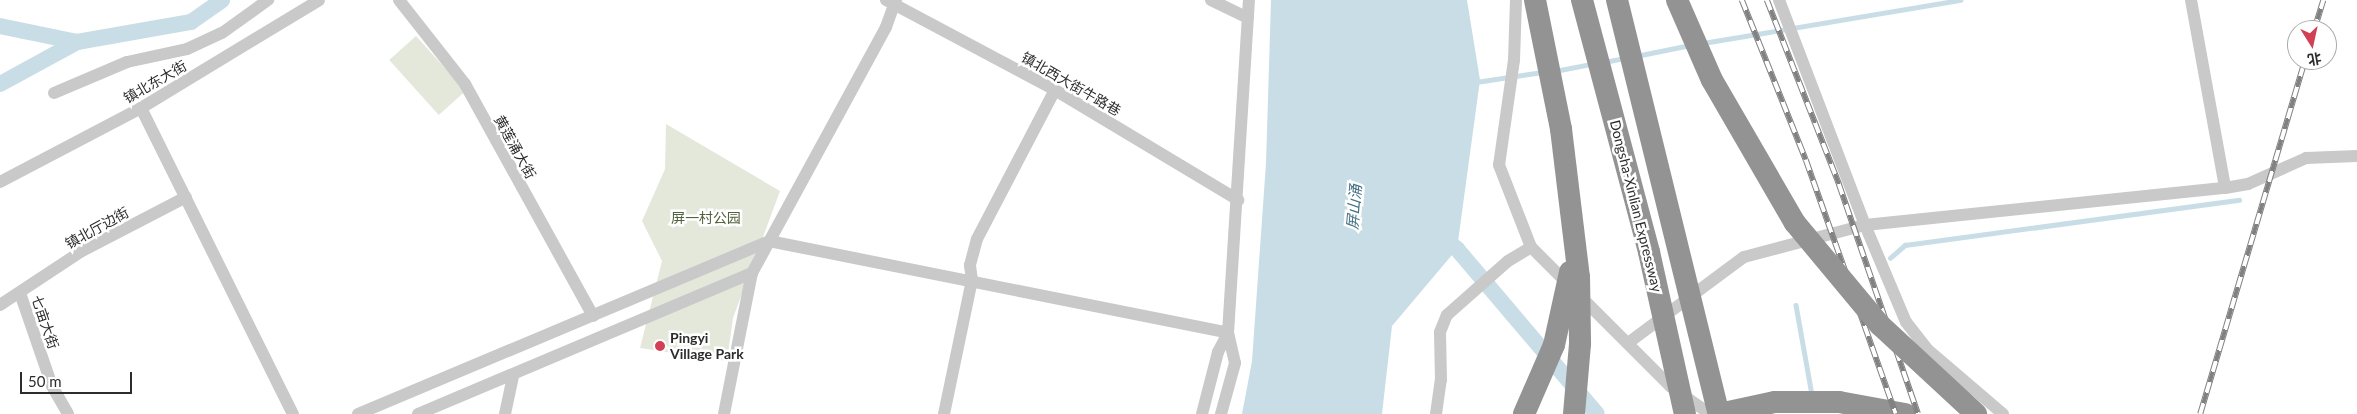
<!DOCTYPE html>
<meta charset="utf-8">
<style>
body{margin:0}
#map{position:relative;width:2357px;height:414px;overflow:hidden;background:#fff;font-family:Lato,"Noto Sans SC",sans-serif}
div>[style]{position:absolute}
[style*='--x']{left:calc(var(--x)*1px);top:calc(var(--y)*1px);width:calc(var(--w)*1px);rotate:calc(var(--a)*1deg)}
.green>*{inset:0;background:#e3e8db;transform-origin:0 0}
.water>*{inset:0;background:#c9dde6}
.stream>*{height:4.5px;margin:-2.25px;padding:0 2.25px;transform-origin:2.25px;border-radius:2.25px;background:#c9dde6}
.canal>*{height:16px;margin:-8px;padding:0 8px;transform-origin:8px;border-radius:8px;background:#c9dde6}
.street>*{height:12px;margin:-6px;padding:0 6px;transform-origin:6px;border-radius:6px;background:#c9c9c9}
.highway>*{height:22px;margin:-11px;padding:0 11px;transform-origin:11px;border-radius:11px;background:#939393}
.rail>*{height:5.5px;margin-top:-2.75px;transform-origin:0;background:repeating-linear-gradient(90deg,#fff 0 11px,#818181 0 22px);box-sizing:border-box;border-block:1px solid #818181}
.highway-bridge>*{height:22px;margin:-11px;padding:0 11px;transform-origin:11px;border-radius:11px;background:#939393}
.dots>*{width:14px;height:14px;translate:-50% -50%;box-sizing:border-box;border:2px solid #fff;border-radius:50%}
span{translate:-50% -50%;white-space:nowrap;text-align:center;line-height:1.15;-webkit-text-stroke:5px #fff;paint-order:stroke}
.street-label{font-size:14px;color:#2c2c2c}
.park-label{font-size:14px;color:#52623f}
.poi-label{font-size:14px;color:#2c2c2c;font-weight:700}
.left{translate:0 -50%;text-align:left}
.water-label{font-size:15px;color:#447084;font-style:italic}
.north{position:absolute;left:2287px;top:20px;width:50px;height:50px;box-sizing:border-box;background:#fff;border:1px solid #ababab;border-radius:50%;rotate:170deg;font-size:14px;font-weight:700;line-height:20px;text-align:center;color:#2c2c2c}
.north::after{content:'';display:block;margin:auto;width:18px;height:22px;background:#d14055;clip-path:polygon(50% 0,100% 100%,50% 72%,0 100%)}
.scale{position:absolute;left:20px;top:372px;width:112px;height:22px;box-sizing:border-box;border:2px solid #2c2c2c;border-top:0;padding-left:6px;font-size:15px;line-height:18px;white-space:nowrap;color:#2c2c2c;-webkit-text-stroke:4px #fff;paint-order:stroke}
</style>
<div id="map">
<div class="green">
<i style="left:416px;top:36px;width:74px;height:36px;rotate:48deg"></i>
<i style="clip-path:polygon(666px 124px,780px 191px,733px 318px,727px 361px,640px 348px,662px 261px,642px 221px,665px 169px)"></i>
</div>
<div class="water">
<i style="clip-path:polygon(1271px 0,1467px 0,1480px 80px,1457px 249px,1392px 326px,1382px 414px,1242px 414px,1252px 361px,1266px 163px)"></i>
</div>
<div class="stream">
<i style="--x:1703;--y:43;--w:261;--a:-9.5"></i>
<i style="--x:1636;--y:56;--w:55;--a:-11.5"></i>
<i style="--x:1604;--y:62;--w:20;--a:-11"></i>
<i style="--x:1555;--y:71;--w:38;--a:-11"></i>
<i style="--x:1476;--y:82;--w:67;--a:-8.6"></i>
<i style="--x:1890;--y:258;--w:20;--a:-41"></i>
<i style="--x:1905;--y:245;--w:337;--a:-7.7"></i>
<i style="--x:1796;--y:305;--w:91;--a:79.9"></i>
</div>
<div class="canal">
<i style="--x:0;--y:26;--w:79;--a:11.7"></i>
<i style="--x:77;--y:42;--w:116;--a:-10"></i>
<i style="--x:191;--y:22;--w:38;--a:-35"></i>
<i style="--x:0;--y:84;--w:88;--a:-28.6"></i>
<i style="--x:1440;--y:236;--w:21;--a:37"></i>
<i style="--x:1457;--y:249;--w:216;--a:49.7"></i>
</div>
<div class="street">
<i style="--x:399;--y:0;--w:107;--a:51.8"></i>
<i style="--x:465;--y:84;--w:265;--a:61.1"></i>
<i style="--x:886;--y:0;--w:191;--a:28"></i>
<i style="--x:1055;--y:90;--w:214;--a:31"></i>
<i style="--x:1211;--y:0;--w:41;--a:25.9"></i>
<i style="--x:1516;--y:0;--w:60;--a:91.9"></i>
<i style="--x:1514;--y:60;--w:106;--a:98.1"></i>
<i style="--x:1499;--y:165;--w:88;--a:68.7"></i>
<i style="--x:1531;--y:247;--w:197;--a:45"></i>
<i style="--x:1670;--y:386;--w:49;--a:35"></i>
<i style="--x:1779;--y:0;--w:241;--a:69.1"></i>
<i style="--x:1865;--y:225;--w:105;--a:67.1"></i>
<i style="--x:1906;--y:322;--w:34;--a:52"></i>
<i style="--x:1927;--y:349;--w:100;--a:40.5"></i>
<i style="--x:2191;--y:0;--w:191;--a:79.7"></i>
<i style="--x:54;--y:93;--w:79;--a:-23"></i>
<i style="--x:127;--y:62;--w:61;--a:-12.2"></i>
<i style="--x:187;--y:49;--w:38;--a:-25"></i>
<i style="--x:222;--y:33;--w:57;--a:-35.7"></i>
<i style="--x:141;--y:108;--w:342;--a:63.6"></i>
<i style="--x:0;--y:182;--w:159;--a:-27.7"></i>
<i style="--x:141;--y:108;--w:208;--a:-31.2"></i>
<i style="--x:20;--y:293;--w:98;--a:71"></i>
<i style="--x:52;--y:386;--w:32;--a:60"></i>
<i style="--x:0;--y:305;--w:98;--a:-33.4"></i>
<i style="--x:82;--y:251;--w:117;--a:-27.4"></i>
<i style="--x:1628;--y:343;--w:144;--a:-36.6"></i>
<i style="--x:1744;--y:257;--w:125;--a:-14.8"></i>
<i style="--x:1865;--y:225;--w:362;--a:-5.9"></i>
<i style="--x:2225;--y:188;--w:23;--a:-10"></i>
<i style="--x:2248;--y:184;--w:64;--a:-24.1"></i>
<i style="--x:2306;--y:158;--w:51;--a:-2.2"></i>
<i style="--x:358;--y:414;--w:446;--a:-22.8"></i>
<i style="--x:769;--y:241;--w:468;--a:11.3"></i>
<i style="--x:418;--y:414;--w:363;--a:-22.9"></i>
<i style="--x:505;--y:414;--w:40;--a:-78"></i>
<i style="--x:724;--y:414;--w:144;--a:-78.8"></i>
<i style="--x:752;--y:273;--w:280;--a:-61.4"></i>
<i style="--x:886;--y:27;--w:29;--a:-70"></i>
<i style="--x:944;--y:414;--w:137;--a:-78.2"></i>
<i style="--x:972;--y:280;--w:15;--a:-98"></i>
<i style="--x:970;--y:265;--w:27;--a:-75"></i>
<i style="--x:977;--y:239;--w:168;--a:-62.4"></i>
<i style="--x:1202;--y:414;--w:64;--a:-75.5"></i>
<i style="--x:1218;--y:352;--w:21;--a:-62"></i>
<i style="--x:1221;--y:414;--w:53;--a:-74.6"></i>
<i style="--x:1235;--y:363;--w:31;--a:-103"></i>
<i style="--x:1228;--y:333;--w:334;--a:-86.4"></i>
<i style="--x:1436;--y:414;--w:34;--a:-82"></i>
<i style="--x:1441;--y:380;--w:48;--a:-91.2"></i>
<i style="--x:1440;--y:332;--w:18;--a:-68"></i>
<i style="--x:1447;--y:315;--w:81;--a:-41.5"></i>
<i style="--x:1508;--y:261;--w:27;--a:-31"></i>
</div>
<div class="highway">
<i style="--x:1719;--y:414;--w:57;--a:-12.1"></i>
<i style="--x:1775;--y:402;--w:64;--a:0"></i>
<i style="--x:1839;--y:402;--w:67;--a:10.3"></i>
</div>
<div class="rail">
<i style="--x:1742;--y:0;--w:172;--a:68.2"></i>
<i style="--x:1806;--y:160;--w:269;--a:70.5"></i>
<i style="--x:1767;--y:0;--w:198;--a:68.6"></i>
<i style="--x:1839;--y:184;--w:243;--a:71"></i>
<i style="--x:2314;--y:30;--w:31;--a:-73"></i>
<i style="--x:2200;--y:414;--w:369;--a:-73.5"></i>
</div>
<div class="highway-bridge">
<i style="--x:1535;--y:0;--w:132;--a:78.6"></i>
<i style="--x:1561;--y:129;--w:149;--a:83.1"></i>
<i style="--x:1579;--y:277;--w:67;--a:89.1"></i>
<i style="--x:1580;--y:344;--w:70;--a:94.9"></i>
<i style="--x:1582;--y:0;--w:261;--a:75.1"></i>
<i style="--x:1649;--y:252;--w:166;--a:77.5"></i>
<i style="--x:1617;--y:0;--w:426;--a:76.2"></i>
<i style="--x:1677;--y:0;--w:87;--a:66.4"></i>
<i style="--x:1712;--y:80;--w:165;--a:59.9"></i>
<i style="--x:1795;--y:223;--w:133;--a:50.2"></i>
<i style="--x:1880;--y:325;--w:131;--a:42.8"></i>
<i style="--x:1524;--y:414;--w:75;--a:-66.5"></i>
<i style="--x:1554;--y:345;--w:75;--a:-77.6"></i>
</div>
<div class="dots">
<i style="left:660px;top:346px;background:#d14055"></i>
</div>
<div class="street-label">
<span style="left:155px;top:82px;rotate:-30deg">镇北东大街</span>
<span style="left:1071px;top:84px;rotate:30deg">镇北西大街牛路巷</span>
<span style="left:515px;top:147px;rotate:61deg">黄莲涌大街</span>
<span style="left:1636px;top:206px;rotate:76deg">Dongsha-Xinlian Expressway</span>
<span style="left:97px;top:228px;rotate:-29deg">镇北厅边街</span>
<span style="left:45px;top:322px;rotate:71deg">七亩大街</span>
</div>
<div class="park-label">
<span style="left:706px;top:218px">屏一村公园</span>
</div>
<div class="poi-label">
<span class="left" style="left:670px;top:346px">Pingyi<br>Village Park</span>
</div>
<div class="water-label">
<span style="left:1354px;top:207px;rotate:-85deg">屏山涌</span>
</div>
<div class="north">北</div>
<div class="scale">50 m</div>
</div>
